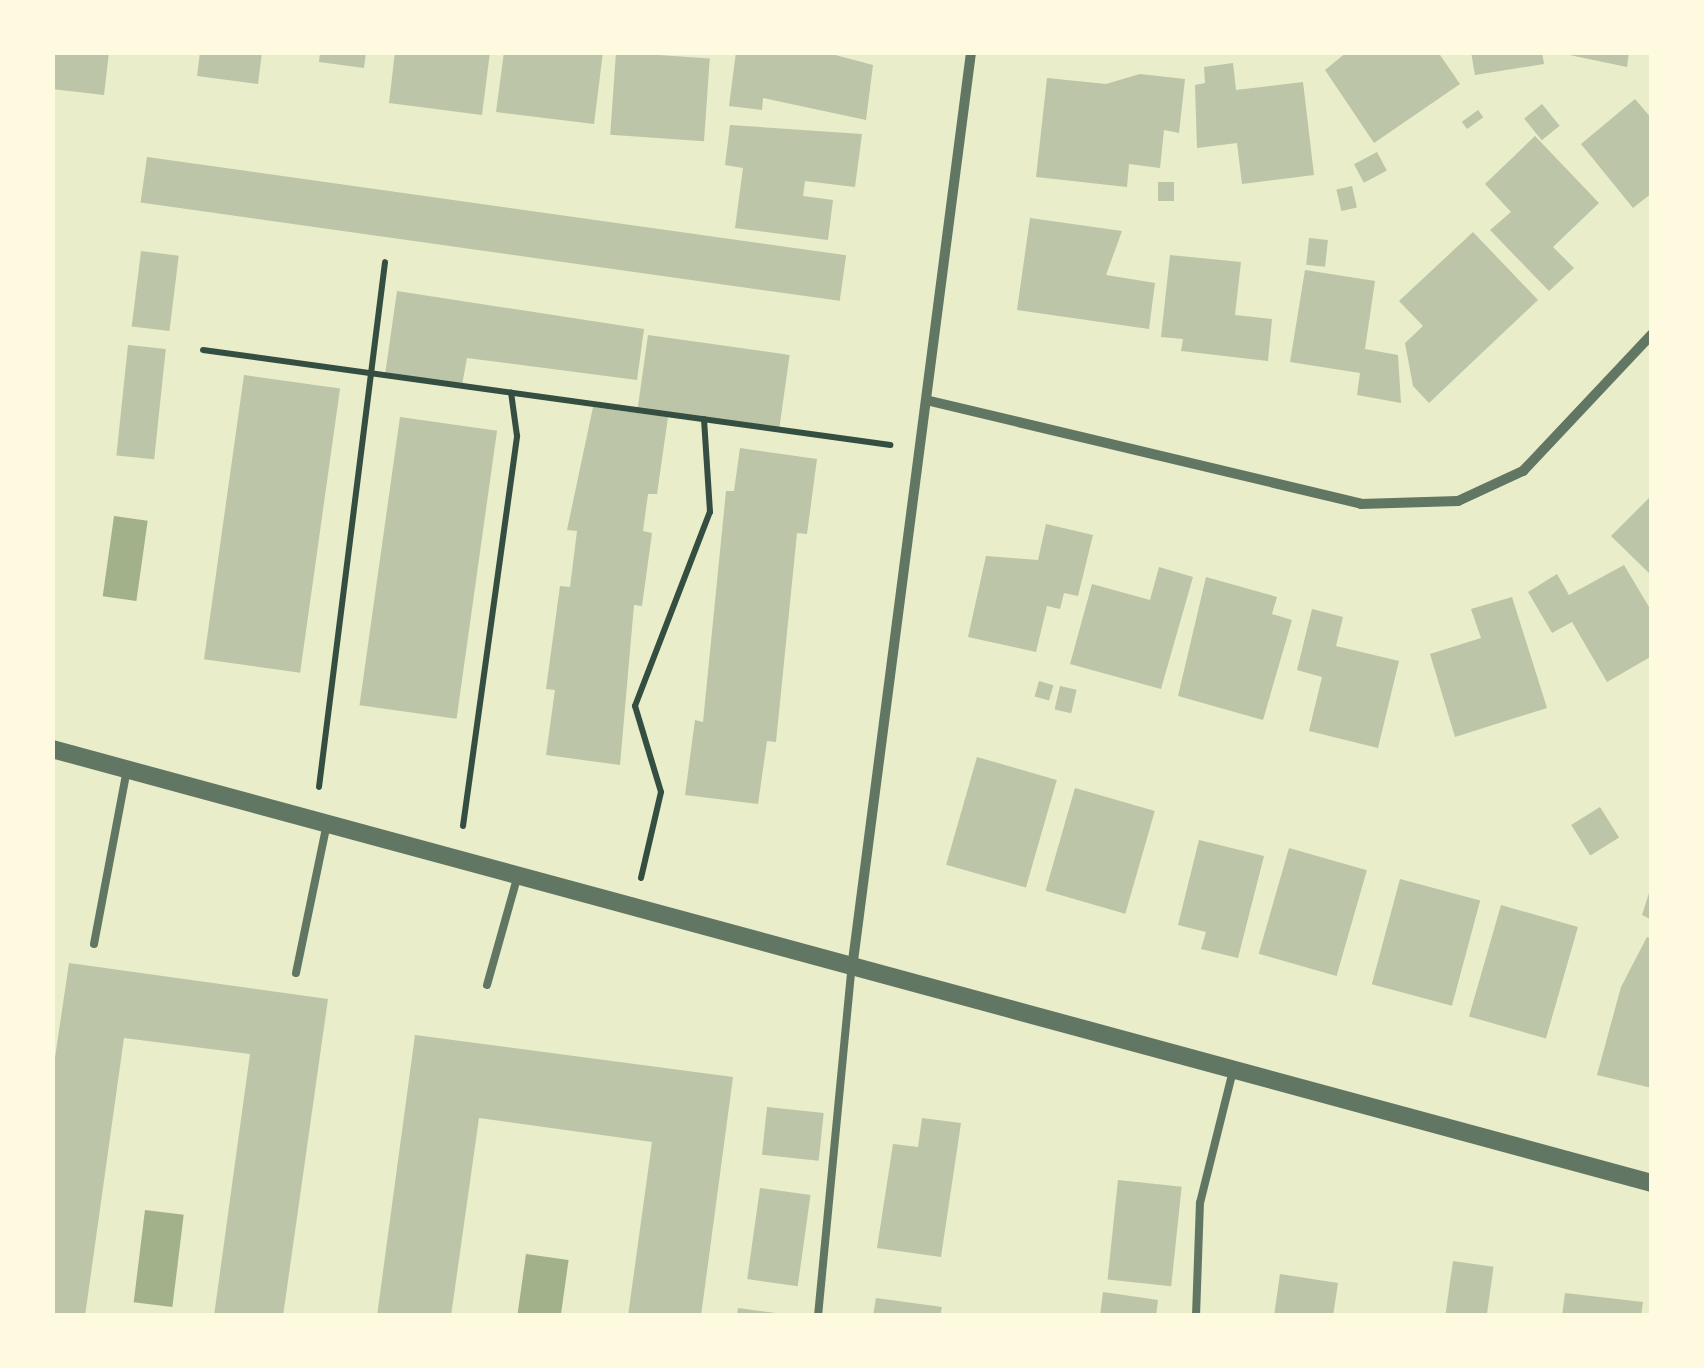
<!DOCTYPE html>
<style>
body{margin:0}
#map{position:relative;width:1704px;height:1368px;overflow:hidden;background:#e9edc9;font-family:"Times New Roman",serif}
div>[style]{position:absolute}
[style*='--x']{left:calc(var(--x)*1px);top:calc(var(--y)*1px);width:calc(var(--w)*1px);rotate:calc(var(--a)*1deg)}
.water>*{inset:0;background:#a3b18a;transform-origin:0 0}
.building>*{inset:0;background:#bcc5a7;transform-origin:0 0}
.path>*{height:6px;margin:-3px;padding:0 3px;transform-origin:3px;border-radius:3px;background:#344e41}
.service>*{height:8px;margin:-4px;padding:0 4px;transform-origin:4px;border-radius:4px;background:#617663}
.minor>*{height:10px;margin:-5px;padding:0 5px;transform-origin:5px;border-radius:5px;background:#617663}
.tertiary>*{height:18px;margin:-9px;padding:0 9px;transform-origin:9px;border-radius:9px;background:#617663}
span{translate:-50% -50%;white-space:nowrap;text-align:center;line-height:1.15;-webkit-text-stroke:9px #fefae0;paint-order:stroke}
.frame{position:absolute;inset:0;border:55px solid #fefae0;pointer-events:none}
</style>
<div id="map">
<div class="water">
<i style="left:114px;top:516px;width:34px;height:81px;rotate:8deg"></i>
<i style="left:145px;top:1210px;width:39px;height:93px;rotate:7deg"></i>
<i style="left:526px;top:1254px;width:43px;height:62px;rotate:8deg"></i>
</div>
<div class="building">
<i style="clip-path:polygon(52px 52px,109px 52px,104px 95px,52px 89px)"></i>
<i style="clip-path:polygon(200px 52px,262px 52px,258px 84px,197px 76px)"></i>
<i style="clip-path:polygon(320px 52px,366px 52px,364px 68px,319px 62px)"></i>
<i style="clip-path:polygon(395px 52px,490px 52px,482px 115px,389px 103px)"></i>
<i style="clip-path:polygon(504px 52px,603px 52px,594px 124px,496px 112px)"></i>
<i style="left:616px;top:52px;width:94px;height:83px;rotate:4deg"></i>
<i style="clip-path:polygon(736px 52px,824px 52px,873px 65px,866px 120px,763px 98px,762px 110px,729px 106px)"></i>
<i style="clip-path:polygon(1438px 52px,1460px 84px,1374px 143px,1325px 70px,1347px 52px)"></i>
<i style="clip-path:polygon(1471px 52px,1542px 52px,1544px 64px,1475px 75px)"></i>
<i style="clip-path:polygon(1555px 52px,1629px 52px,1627px 67px)"></i>
<i style="clip-path:polygon(1233px 63px,1236px 90px,1303px 82px,1314px 175px,1242px 184px,1237px 143px,1197px 148px,1195px 85px,1205px 83px,1204px 67px)"></i>
<i style="clip-path:polygon(1140px 74px,1185px 79px,1179px 133px,1164px 130px,1160px 168px,1129px 164px,1127px 187px,1036px 177px,1047px 78px,1106px 84px)"></i>
<i style="clip-path:polygon(1635px 99px,1652px 119px,1652px 193px,1633px 208px,1581px 144px)"></i>
<i style="left:1542px;top:104px;width:28px;height:23px;rotate:51deg"></i>
<i style="left:1478px;top:110px;width:9px;height:20px;rotate:54deg"></i>
<i style="clip-path:polygon(730px 125px,862px 134px,855px 187px,805px 181px,803px 196px,833px 200px,828px 240px,735px 228px,743px 168px,725px 165px)"></i>
<i style="clip-path:polygon(1535px 136px,1599px 203px,1553px 247px,1574px 268px,1549px 291px,1490px 230px,1511px 212px,1485px 184px)"></i>
<i style="left:1377px;top:152px;width:21px;height:26px;rotate:62deg"></i>
<i style="left:147px;top:157px;width:706px;height:46px;rotate:8deg"></i>
<i style="left:1158px;top:182px;width:16px;height:19px"></i>
<i style="left:1352px;top:186px;width:22px;height:16px;rotate:77deg"></i>
<i style="clip-path:polygon(1030px 218px,1122px 231px,1106px 275px,1155px 283px,1149px 329px,1017px 310px)"></i>
<i style="clip-path:polygon(1473px 232px,1538px 300px,1429px 403px,1413px 386px,1405px 343px,1423px 326px,1399px 301px)"></i>
<i style="left:1309px;top:238px;width:19px;height:27px;rotate:6deg"></i>
<i style="left:141px;top:251px;width:38px;height:76px;rotate:7deg"></i>
<i style="clip-path:polygon(1170px 255px,1241px 262px,1235px 315px,1272px 319px,1268px 361px,1181px 351px,1183px 339px,1161px 337px)"></i>
<i style="clip-path:polygon(1305px 270px,1375px 281px,1365px 349px,1398px 355px,1401px 403px,1357px 395px,1360px 373px,1290px 362px)"></i>
<i style="clip-path:polygon(397px 291px,644px 329px,637px 380px,467px 358px,462px 385px,385px 375px)"></i>
<i style="left:648px;top:335px;width:143px;height:75px;rotate:8deg"></i>
<i style="left:128px;top:345px;width:38px;height:111px;rotate:6deg"></i>
<i style="left:244px;top:375px;width:97px;height:287px;rotate:8deg"></i>
<i style="clip-path:polygon(593px 407px,668px 417px,657px 494px,648px 494px,643px 531px,652px 533px,642px 606px,634px 605px,620px 765px,546px 755px,555px 690px,546px 689px,560px 586px,570px 587px,577px 531px,567px 530px)"></i>
<i style="left:400px;top:417px;width:98px;height:291px;rotate:8deg"></i>
<i style="clip-path:polygon(740px 448px,817px 459px,807px 534px,797px 533px,776px 742px,767px 741px,758px 804px,685px 795px,695px 720px,703px 722px,726px 491px,734px 491px)"></i>
<i style="clip-path:polygon(1652px 495px,1652px 576px,1611px 536px)"></i>
<i style="clip-path:polygon(1046px 524px,1093px 535px,1078px 596px,1064px 593px,1060px 609px,1047px 606px,1036px 652px,968px 637px,986px 556px,1038px 560px)"></i>
<i style="clip-path:polygon(1624px 565px,1652px 612px,1652px 656px,1607px 682px,1572px 622px,1552px 633px,1528px 592px,1557px 574px,1569px 595px)"></i>
<i style="clip-path:polygon(1159px 567px,1193px 577px,1161px 689px,1070px 664px,1092px 584px,1150px 600px)"></i>
<i style="clip-path:polygon(1206px 577px,1277px 597px,1272px 614px,1292px 620px,1263px 720px,1178px 696px)"></i>
<i style="clip-path:polygon(1512px 597px,1547px 708px,1455px 737px,1430px 654px,1481px 638px,1471px 609px)"></i>
<i style="clip-path:polygon(1312px 609px,1343px 617px,1336px 646px,1399px 661px,1378px 748px,1309px 731px,1322px 677px,1297px 670px)"></i>
<i style="left:1039px;top:681px;width:15px;height:16px;rotate:16deg"></i>
<i style="left:1060px;top:686px;width:17px;height:24px;rotate:13deg"></i>
<i style="left:977px;top:757px;width:83px;height:112px;rotate:16deg"></i>
<i style="left:1075px;top:788px;width:83px;height:107px;rotate:16deg"></i>
<i style="left:1600px;top:807px;width:36px;height:34px;rotate:58deg"></i>
<i style="clip-path:polygon(1199px 840px,1264px 856px,1238px 958px,1201px 949px,1206px 932px,1178px 925px)"></i>
<i style="left:1289px;top:848px;width:81px;height:110px;rotate:16deg"></i>
<i style="left:1400px;top:879px;width:83px;height:109px;rotate:15deg"></i>
<i style="clip-path:polygon(1651px 887px,1652px 887px,1652px 920px,1642px 915px)"></i>
<i style="left:1501px;top:905px;width:80px;height:116px;rotate:16deg"></i>
<i style="clip-path:polygon(1647px 937px,1652px 939px,1652px 1088px,1597px 1075px,1621px 987px)"></i>
<i style="clip-path:polygon(69px 963px,328px 999px,283px 1316px,214px 1316px,250px 1054px,124px 1038px,85px 1316px,52px 1316px,52px 1078px)"></i>
<i style="clip-path:polygon(415px 1035px,733px 1077px,701px 1316px,628px 1316px,652px 1142px,479px 1118px,451px 1316px,377px 1316px)"></i>
<i style="left:767px;top:1107px;width:57px;height:48px;rotate:6deg"></i>
<i style="clip-path:polygon(922px 1118px,961px 1123px,941px 1257px,877px 1248px,893px 1144px,918px 1147px)"></i>
<i style="left:1118px;top:1180px;width:64px;height:100px;rotate:6deg"></i>
<i style="left:760px;top:1188px;width:51px;height:92px;rotate:8deg"></i>
<i style="left:1453px;top:1261px;width:41px;height:56px;rotate:8deg"></i>
<i style="clip-path:polygon(1280px 1274px,1338px 1283px,1333px 1316px,1274px 1316px)"></i>
<i style="clip-path:polygon(1103px 1292px,1158px 1300px,1156px 1316px,1100px 1316px)"></i>
<i style="clip-path:polygon(1565px 1293px,1643px 1302px,1641px 1316px,1562px 1316px)"></i>
<i style="clip-path:polygon(876px 1298px,942px 1307px,940px 1316px,873px 1316px)"></i>
<i style="clip-path:polygon(738px 1308px,776px 1313px,776px 1316px,737px 1316px)"></i>
</div>
<div class="path">
<i style="--x:203;--y:350;--w:694;--a:7.87"></i>
<i style="--x:319;--y:787;--w:529;--a:-82.83"></i>
<i style="--x:463;--y:826;--w:394;--a:-82.1"></i>
<i style="--x:517;--y:436;--w:44;--a:-97.8"></i>
<i style="--x:641;--y:878;--w:88;--a:-76.9"></i>
<i style="--x:661;--y:792;--w:90;--a:-106.8"></i>
<i style="--x:635;--y:706;--w:208;--a:-68.9"></i>
<i style="--x:710;--y:512;--w:93;--a:-93.7"></i>
</div>
<div class="service">
<i style="--x:94;--y:944;--w:178;--a:-79.3"></i>
<i style="--x:296;--y:973;--w:153;--a:-78.3"></i>
<i style="--x:487;--y:985;--w:111;--a:-74.3"></i>
<i style="--x:818;--y:1316;--w:353;--a:-84.5"></i>
<i style="--x:1196;--y:1316;--w:113;--a:-88"></i>
<i style="--x:1200;--y:1203;--w:136;--a:-76"></i>
</div>
<div class="minor">
<i style="--x:930;--y:401;--w:443;--a:13.4"></i>
<i style="--x:1361;--y:504;--w:97;--a:-1.8"></i>
<i style="--x:1458;--y:501;--w:72;--a:-24.8"></i>
<i style="--x:1523;--y:471;--w:188;--a:-46.7"></i>
<i style="--x:853;--y:961;--w:917;--a:-82.6"></i>
</div>
<div class="tertiary">
<i style="--x:52;--y:749;--w:1658;--a:15.18"></i>
</div>
<div class="frame"></div>
</div>
